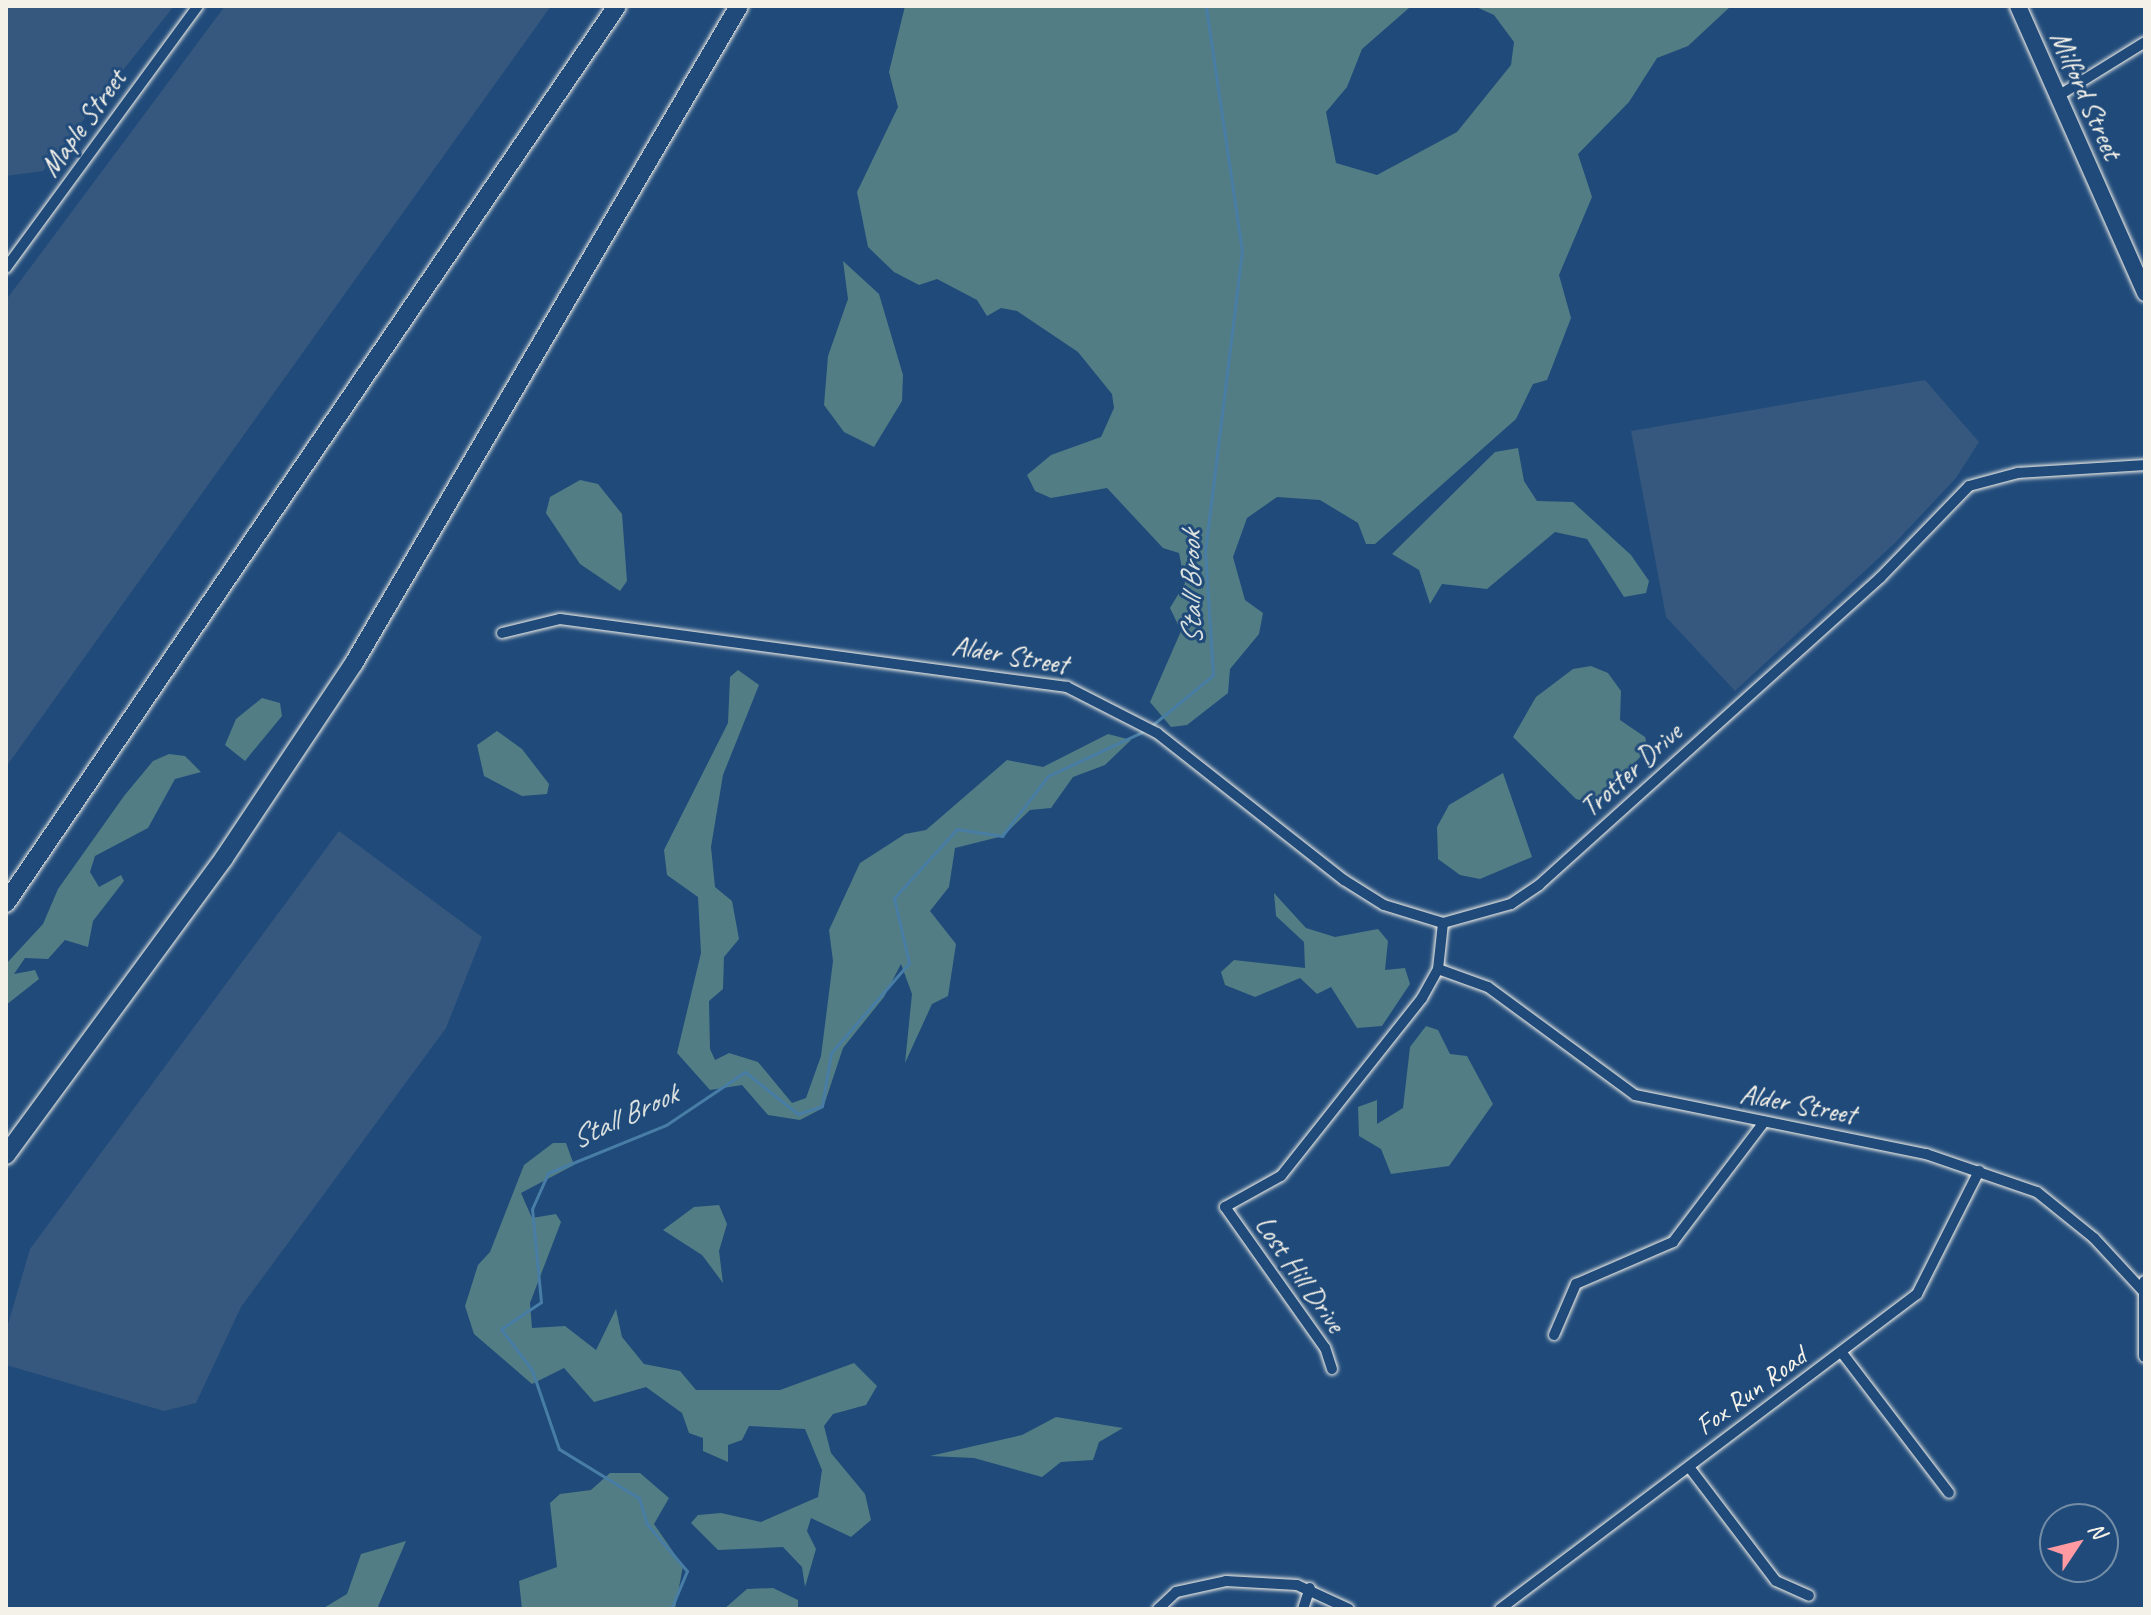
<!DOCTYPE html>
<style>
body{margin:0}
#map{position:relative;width:2151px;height:1615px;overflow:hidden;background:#1f4a7a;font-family:Caveat,sans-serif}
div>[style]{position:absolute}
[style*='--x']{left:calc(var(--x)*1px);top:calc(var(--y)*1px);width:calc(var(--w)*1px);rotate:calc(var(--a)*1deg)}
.built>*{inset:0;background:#36587e}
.green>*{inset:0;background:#537d84}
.stream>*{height:3px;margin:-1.5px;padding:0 1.5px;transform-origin:1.5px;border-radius:1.5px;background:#487da6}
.roads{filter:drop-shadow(0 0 2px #f4f1e8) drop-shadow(0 0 2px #f4f1e8)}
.minor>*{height:10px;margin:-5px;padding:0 5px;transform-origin:5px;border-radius:5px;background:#1f4a7a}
.tertiary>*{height:12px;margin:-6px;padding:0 6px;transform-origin:6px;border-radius:6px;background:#1f4a7a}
.primary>*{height:16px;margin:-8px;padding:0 8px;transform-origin:8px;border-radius:8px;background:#1f4a7a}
.motorway>*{height:18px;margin:-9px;padding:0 9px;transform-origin:9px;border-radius:9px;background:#1f4a7a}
span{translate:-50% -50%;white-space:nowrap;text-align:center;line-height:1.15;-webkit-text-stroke:6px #1f4a7a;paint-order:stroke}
.street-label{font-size:28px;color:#f4f1e8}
.water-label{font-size:30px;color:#dae0de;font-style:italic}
.frame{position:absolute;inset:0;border:8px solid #f4f1e8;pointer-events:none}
.north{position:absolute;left:2039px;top:1503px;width:80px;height:80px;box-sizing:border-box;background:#1f4a7a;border:2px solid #748da6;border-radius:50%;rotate:55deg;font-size:22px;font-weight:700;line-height:32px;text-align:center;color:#f4f1e8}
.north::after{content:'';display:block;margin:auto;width:28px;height:36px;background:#ff9aa2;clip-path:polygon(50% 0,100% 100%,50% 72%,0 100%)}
</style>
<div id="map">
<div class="built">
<i style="clip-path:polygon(6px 6px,174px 6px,43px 171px,6px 176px)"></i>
<i style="clip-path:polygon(225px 6px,551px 6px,6px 767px,6px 300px)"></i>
<i style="clip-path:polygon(1925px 380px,1979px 442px,1956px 478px,1895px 543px,1735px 691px,1666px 617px,1631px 431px)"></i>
<i style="clip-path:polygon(339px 831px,482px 937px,446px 1028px,241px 1307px,196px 1403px,164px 1411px,6px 1365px,6px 1331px,30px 1249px)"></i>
</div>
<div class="green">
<i style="clip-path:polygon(905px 6px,1439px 6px,1409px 8px,1362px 49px,1347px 87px,1326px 112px,1336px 163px,1377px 175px,1457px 132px,1511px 65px,1514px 42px,1494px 15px,1474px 6px,1731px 6px,1688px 46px,1657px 58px,1629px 102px,1578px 154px,1592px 197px,1559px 275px,1571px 318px,1547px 380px,1533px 384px,1516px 419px,1375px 544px,1366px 544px,1358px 523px,1320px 500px,1277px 497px,1247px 518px,1233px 557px,1245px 600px,1263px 613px,1259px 634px,1230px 669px,1228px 693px,1187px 725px,1171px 727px,1150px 702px,1181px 631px,1170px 608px,1185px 583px,1179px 553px,1163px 548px,1107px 488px,1051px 498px,1035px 491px,1027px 475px,1051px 455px,1101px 437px,1114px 408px,1112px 394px,1078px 352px,1017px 311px,1001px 308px,987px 316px,977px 300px,937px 279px,919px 285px,894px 272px,868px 247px,857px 192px,898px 107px,889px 72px)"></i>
<i style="clip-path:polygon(843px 261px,879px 294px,903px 375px,902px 401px,874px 447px,844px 432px,824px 405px,828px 356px,848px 299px)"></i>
<i style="clip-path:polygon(1518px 448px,1524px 481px,1537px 501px,1573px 502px,1631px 555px,1649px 581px,1646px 593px,1624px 597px,1587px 539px,1555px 532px,1487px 589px,1442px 584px,1430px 604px,1419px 570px,1392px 554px,1495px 452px)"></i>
<i style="clip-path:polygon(580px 480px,598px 484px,622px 514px,627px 581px,620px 591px,580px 564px,546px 513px,550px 497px)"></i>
<i style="clip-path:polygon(1591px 666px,1608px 673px,1621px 691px,1620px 720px,1645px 737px,1648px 749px,1594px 804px,1576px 799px,1513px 737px,1536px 697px,1573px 669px)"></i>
<i style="clip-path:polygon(738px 670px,759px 685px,723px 775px,711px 847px,715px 887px,732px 901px,739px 939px,724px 957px,723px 989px,709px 1001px,710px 1049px,715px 1060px,729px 1053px,758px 1062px,792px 1103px,806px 1098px,821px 1056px,833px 961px,829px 930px,860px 863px,905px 834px,926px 830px,1007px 760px,1043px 767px,1108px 734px,1131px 740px,1105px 765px,1073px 777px,1051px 808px,1030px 810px,1003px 836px,955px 848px,949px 887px,930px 911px,956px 944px,948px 996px,932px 1004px,905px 1063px,912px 994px,901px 964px,884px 997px,843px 1048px,823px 1108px,800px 1120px,768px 1115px,742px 1085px,710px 1090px,677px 1053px,701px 953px,698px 897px,667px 875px,664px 850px,728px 723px,730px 677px)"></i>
<i style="clip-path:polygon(262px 698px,280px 703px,282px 716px,245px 761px,225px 745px,236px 719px)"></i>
<i style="clip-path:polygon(497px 731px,522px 749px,549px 784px,547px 794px,522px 796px,484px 776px,477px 745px)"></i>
<i style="clip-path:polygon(169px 754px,185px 756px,201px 772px,175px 779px,148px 828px,95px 856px,90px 872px,99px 887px,121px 875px,124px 881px,93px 921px,88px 947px,65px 940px,48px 959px,25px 958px,14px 974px,35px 970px,39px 979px,6px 1005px,6px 964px,43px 924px,58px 889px,124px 796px,153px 761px)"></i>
<i style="clip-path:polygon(1503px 773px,1532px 857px,1480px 879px,1460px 875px,1438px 859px,1437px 827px,1449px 805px)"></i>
<i style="clip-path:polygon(1274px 893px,1306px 928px,1335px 937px,1378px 929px,1388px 941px,1385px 970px,1405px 968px,1410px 984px,1382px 1026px,1357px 1028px,1331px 987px,1317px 994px,1300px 978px,1255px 997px,1225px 985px,1221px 972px,1234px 960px,1305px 968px,1304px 942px,1276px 916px)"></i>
<i style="clip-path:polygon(1426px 1026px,1438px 1030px,1450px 1054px,1467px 1056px,1493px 1104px,1449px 1166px,1391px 1174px,1381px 1149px,1359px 1136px,1358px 1107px,1377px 1100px,1377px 1124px,1403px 1108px,1410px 1047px)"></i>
<i style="clip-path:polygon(553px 1143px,566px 1143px,574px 1165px,521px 1193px,532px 1218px,556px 1214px,561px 1222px,530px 1303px,532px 1328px,565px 1326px,596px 1350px,616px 1309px,622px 1337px,644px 1364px,680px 1371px,696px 1390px,780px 1390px,854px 1363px,877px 1386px,866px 1405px,833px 1414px,824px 1426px,831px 1453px,865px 1494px,871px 1520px,851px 1537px,811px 1518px,807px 1531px,816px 1549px,805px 1587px,802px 1567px,783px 1547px,718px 1550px,691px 1523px,698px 1515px,721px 1513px,761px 1522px,818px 1497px,822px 1470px,805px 1429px,749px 1426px,742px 1440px,728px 1445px,728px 1462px,703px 1451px,703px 1438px,689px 1433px,682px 1413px,646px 1387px,594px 1402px,564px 1368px,532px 1384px,474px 1334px,465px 1306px,478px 1265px,490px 1252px,524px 1165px)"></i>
<i style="clip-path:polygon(719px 1205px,727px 1224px,719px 1251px,723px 1283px,702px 1255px,663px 1230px,694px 1207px)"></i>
<i style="clip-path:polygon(1056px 1417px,1123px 1428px,1099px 1442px,1093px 1460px,1061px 1462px,1042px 1477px,974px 1458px,930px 1456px,1022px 1435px)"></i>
<i style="clip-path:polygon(610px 1473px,640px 1473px,669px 1498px,654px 1524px,683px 1566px,675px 1609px,522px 1609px,519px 1581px,557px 1567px,550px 1503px,560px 1494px,591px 1490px)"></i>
<i style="clip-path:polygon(406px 1541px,377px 1609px,322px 1609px,347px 1594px,361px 1554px)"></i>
<i style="clip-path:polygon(773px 1588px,798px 1600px,798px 1609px,724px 1609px,747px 1589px)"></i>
</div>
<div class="stream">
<i style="--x:1150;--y:727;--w:82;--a:-39.5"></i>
<i style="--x:1213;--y:675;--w:123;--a:-93.7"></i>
<i style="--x:1205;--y:552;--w:303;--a:-83"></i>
<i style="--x:1242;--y:251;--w:248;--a:-98.4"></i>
<i style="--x:671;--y:1609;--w:41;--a:-67.2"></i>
<i style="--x:687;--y:1571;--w:62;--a:-130.4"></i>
<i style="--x:647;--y:1524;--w:27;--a:-107"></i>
<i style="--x:639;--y:1498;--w:94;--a:-148.5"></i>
<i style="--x:559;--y:1449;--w:83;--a:-108.9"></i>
<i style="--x:532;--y:1370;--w:51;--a:-127.1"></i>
<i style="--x:501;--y:1329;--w:48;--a:-34"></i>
<i style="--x:541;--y:1302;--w:93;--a:-95.5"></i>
<i style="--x:532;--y:1209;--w:39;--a:-66"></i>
<i style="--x:548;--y:1173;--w:127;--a:-22.1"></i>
<i style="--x:666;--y:1125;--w:95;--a:-33.9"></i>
<i style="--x:745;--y:1072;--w:68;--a:38.4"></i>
<i style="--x:798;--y:1114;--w:25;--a:-18"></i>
<i style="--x:822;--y:1106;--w:54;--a:-80.4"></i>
<i style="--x:831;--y:1053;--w:119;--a:-49.1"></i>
<i style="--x:909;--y:963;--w:67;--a:-103"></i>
<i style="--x:894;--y:898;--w:93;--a:-47.6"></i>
<i style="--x:957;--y:829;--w:46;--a:8.8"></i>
<i style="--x:1002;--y:836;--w:76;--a:-52.5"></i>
<i style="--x:1048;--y:776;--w:106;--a:-25.1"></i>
</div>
<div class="roads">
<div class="minor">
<i style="--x:2058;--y:96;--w:102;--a:-31.8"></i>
<i style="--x:6;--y:268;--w:325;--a:-53.8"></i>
<i style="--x:502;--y:633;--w:60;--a:-13.6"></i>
<i style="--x:560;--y:619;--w:512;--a:7.64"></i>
<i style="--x:1067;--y:687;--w:101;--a:27.1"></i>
<i style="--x:1157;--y:733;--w:238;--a:38.2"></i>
<i style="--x:1344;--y:880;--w:47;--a:32"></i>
<i style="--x:1384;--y:905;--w:62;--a:17"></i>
<i style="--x:1438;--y:969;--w:53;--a:19.8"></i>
<i style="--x:1488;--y:987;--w:182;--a:36.3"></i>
<i style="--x:1635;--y:1095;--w:297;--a:11.5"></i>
<i style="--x:1926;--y:1154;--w:117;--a:18.9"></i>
<i style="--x:2037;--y:1192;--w:73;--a:38.9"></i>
<i style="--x:2094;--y:1238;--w:72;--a:47.2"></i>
<i style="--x:1554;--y:1335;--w:56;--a:-66.7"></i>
<i style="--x:1576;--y:1284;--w:106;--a:-23.4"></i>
<i style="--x:1673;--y:1242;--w:151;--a:-52.8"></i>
<i style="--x:1842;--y:1353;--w:176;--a:52.6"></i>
<i style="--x:1332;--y:1369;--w:22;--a:-108"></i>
<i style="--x:1325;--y:1348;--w:173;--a:-125.3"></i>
<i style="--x:1225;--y:1207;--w:64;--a:-29"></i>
<i style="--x:1281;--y:1176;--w:227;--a:-51.6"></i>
<i style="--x:1422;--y:998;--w:33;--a:-61"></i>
<i style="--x:1438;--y:969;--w:46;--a:-83.8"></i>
<i style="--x:1443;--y:923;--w:71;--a:-15.6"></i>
<i style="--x:1511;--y:904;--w:34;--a:-34"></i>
<i style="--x:1539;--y:885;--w:459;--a:-42"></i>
<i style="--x:1880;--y:578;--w:128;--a:-45.9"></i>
<i style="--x:1969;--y:486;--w:51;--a:-14.9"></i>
<i style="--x:2018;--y:473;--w:127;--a:-3.6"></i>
<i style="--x:1689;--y:1467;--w:143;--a:52.7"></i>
<i style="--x:1776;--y:1581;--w:36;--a:24"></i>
<i style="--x:1158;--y:1609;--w:25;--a:-43"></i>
<i style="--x:1176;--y:1592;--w:51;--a:-12.4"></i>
<i style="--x:1226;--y:1581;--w:71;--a:3.2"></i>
<i style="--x:1297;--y:1585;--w:57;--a:24.8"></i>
<i style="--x:1303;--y:1609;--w:22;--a:-72"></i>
<i style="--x:1500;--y:1609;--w:523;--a:-37.07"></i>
<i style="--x:1917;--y:1294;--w:138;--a:-63.2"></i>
</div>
<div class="tertiary">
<i style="--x:2145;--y:1282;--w:74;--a:90"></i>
</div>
<div class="primary">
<i style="--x:2018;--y:6;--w:314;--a:66.1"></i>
</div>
<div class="motorway">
<i style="--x:6;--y:903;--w:1085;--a:-55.74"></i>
<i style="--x:6;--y:1155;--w:368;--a:-53.7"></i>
<i style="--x:224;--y:858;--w:234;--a:-56.3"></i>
<i style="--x:354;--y:663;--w:761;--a:-59.63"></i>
</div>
</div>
<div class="street-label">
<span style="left:2086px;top:95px;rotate:66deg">Milford Street</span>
<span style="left:83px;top:123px;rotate:-54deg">Maple Street</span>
<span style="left:1010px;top:655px;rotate:10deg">Alder Street</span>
<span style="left:1631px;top:770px;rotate:-42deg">Trotter Drive</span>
<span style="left:1798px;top:1104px;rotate:11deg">Alder Street</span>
<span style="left:1300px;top:1274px;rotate:55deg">Lost Hill Drive</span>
<span style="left:1751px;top:1391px;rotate:-36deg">Fox Run Road</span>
</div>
<div class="water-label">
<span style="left:1191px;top:588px;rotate:-91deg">Stall Brook</span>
<span style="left:624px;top:1116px;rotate:-25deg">Stall Brook</span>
</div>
<div class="frame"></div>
<div class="north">N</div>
</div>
